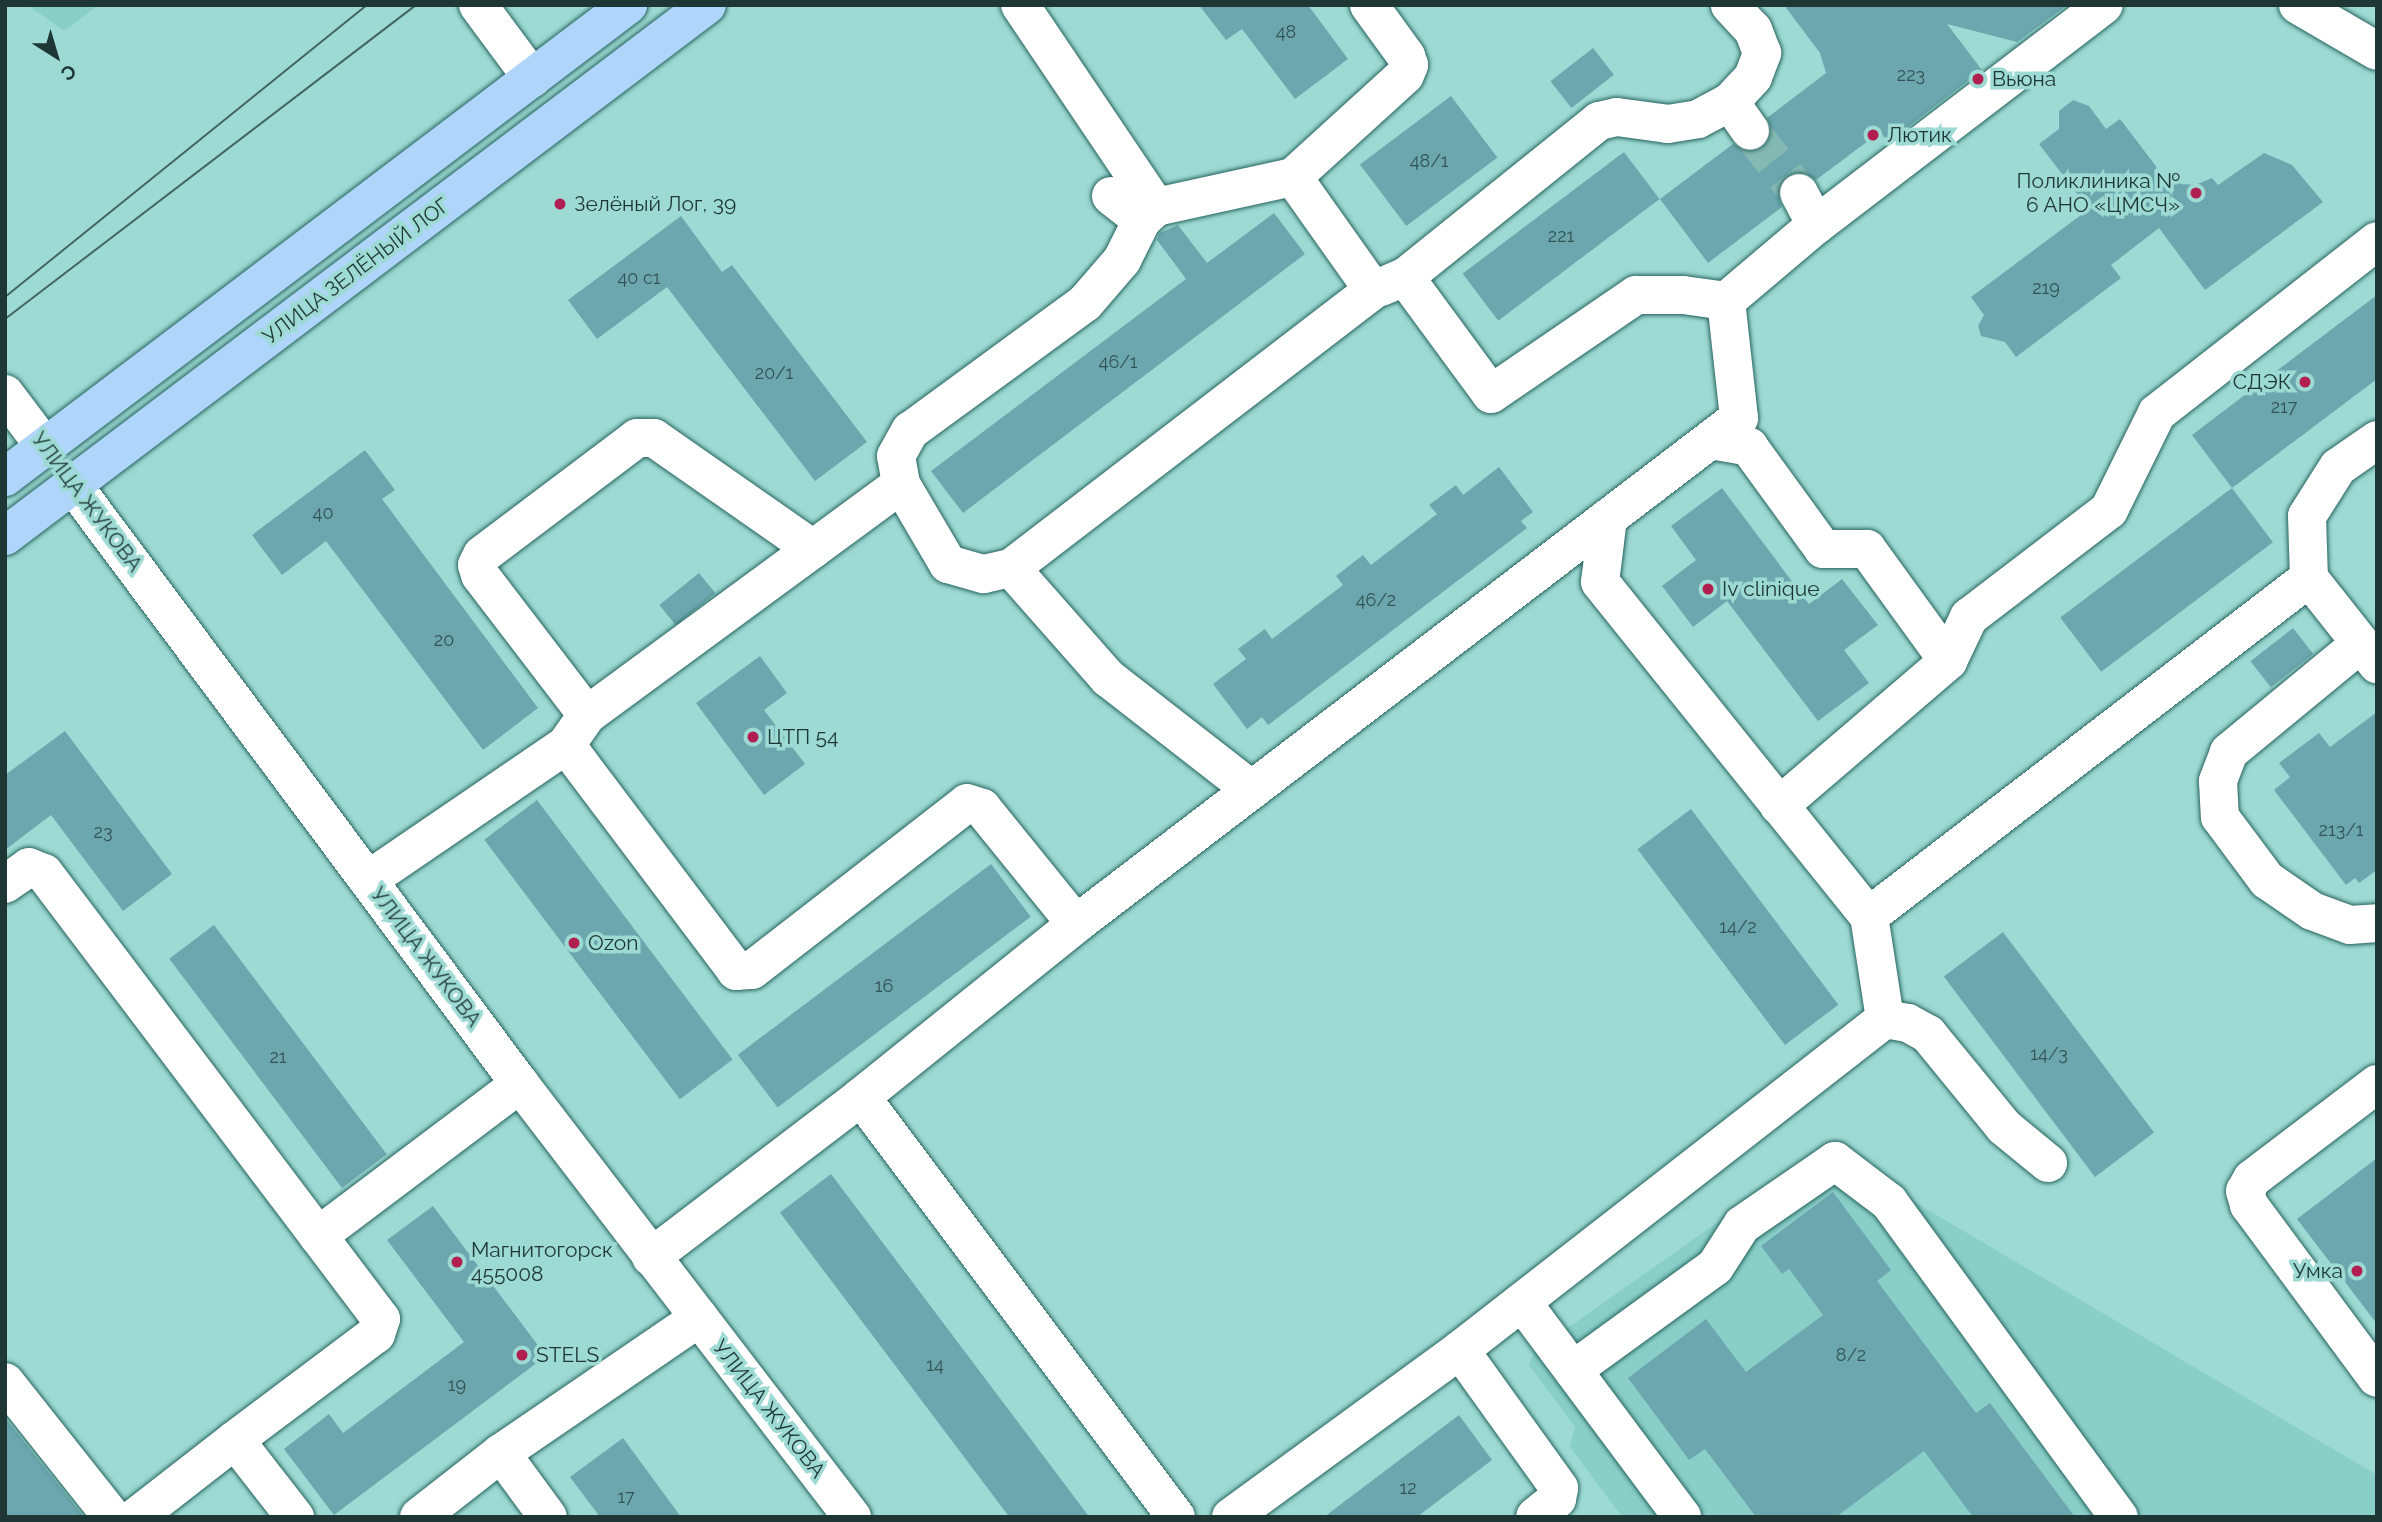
<!DOCTYPE html>
<meta charset="utf-8">
<style>
body{margin:0}
#map{position:relative;width:2382px;height:1522px;overflow:hidden;background:#9ddad3;font-family:Raleway,sans-serif}
div>[style]{position:absolute}
[style*='--x']{left:calc(var(--x)*1px);top:calc(var(--y)*1px);width:calc(var(--w)*1px);rotate:calc(var(--a)*1deg)}
.built>*{inset:0;background:#89cfc8}
.building>*{inset:0;background:#6ca7b0;transform-origin:0 0}
.minor-tunnel>*{height:38px;margin-top:-19px;transform-origin:0;background:repeating-linear-gradient(90deg,#84b9b3 0 38px,transparent 0 57px)}
.roads{filter:drop-shadow(0 0 2px #28645f) drop-shadow(0 0 2px #28645f)}
.minor>*{height:38px;margin:-19px;padding:0 19px;transform-origin:19px;border-radius:19px;background:#fff}
.major>*{height:38px;margin:-19px;padding:0 19px;transform-origin:19px;border-radius:19px;background:#afd6fa}
.tram>*{height:2px;margin:-1px;padding:0 1px;transform-origin:1px;border-radius:1px;background:#426561}
.dots>*{width:19px;height:19px;translate:-50% -50%;box-sizing:border-box;border:4px solid #9ddad3;border-radius:50%}
span{translate:-50% -50%;white-space:nowrap;text-align:center;line-height:1.15;-webkit-text-stroke:7px #9ddad3;paint-order:stroke}
.number-label{font-size:18px;color:#325354}
.number-label span{-webkit-text-stroke-width:0}
.poi-label{font-size:21px;color:#1e3735}
.left{translate:0 -50%;text-align:left}
.right{translate:-100% -50%;text-align:right}
.street-label{font-size:21px;color:#1e3735}
.frame{position:absolute;inset:0;border:7px solid #1e3735;pointer-events:none}
.north{position:absolute;left:21px;top:21px;width:70px;height:70px;-webkit-text-stroke:5px #9ddad3;paint-order:stroke;rotate:143deg;font-size:19px;font-weight:700;line-height:28px;text-align:center;color:#1e3735}
.north::after{content:'';display:block;margin:auto;width:24px;height:32px;background:#1e3735;clip-path:polygon(50% 0,100% 100%,50% 72%,0 100%)}
</style>
<div id="map">
<div class="built">
<i style="clip-path:polygon(27px 5px,98px 5px,65px 31px)"></i>
<i style="clip-path:polygon(1823px 1148px,2377px 1475px,2377px 1517px,1622px 1517px,1570px 1447px,1575px 1427px,1529px 1365px,1535px 1351px)"></i>
</div>
<div class="building">
<i style="clip-path:polygon(1199px 5px,1308px 5px,1348px 59px,1295px 99px,1242px 29px,1226px 40px)"></i>
<i style="clip-path:polygon(1784px 5px,2067px 5px,2017px 42px,1947px 24px,1982px 70px,1888px 142px,1880px 132px,1816px 180px,1800px 171px,1788px 174px,1777px 192px,1782px 207px,1708px 263px,1660px 199px,1733px 144px,1751px 153px,1763px 149px,1772px 130px,1767px 118px,1826px 73px,1820px 53px)"></i>
<i style="left:1593px;top:48px;width:34px;height:54px;rotate:52deg"></i>
<i style="left:1451px;top:96px;width:77px;height:114px;rotate:53deg"></i>
<i style="clip-path:polygon(2073px 100px,2089px 106px,2106px 129px,2120px 119px,2165px 178px,2171px 173px,2181px 184px,2195px 185px,2212px 178px,2218px 185px,2264px 153px,2292px 165px,2323px 202px,2205px 290px,2159px 228px,2111px 265px,2121px 278px,2016px 357px,2005px 342px,1981px 336px,1978px 326px,1984px 315px,1971px 297px,2089px 209px,2039px 144px,2059px 129px,2059px 111px)"></i>
<i style="left:1624px;top:152px;width:59px;height:202px;rotate:53deg"></i>
<i style="clip-path:polygon(1274px 213px,1305px 254px,963px 513px,931px 471px,1186px 279px,1157px 240px,1160px 233px,1178px 225px,1207px 263px)"></i>
<i style="clip-path:polygon(681px 216px,722px 272px,732px 265px,867px 442px,815px 481px,667px 287px,597px 339px,568px 300px)"></i>
<i style="clip-path:polygon(2377px 295px,2377px 379px,2232px 488px,2192px 435px)"></i>
<i style="clip-path:polygon(365px 450px,395px 490px,382px 499px,538px 708px,483px 750px,326px 541px,282px 575px,252px 535px)"></i>
<i style="clip-path:polygon(1499px 467px,1533px 512px,1521px 521px,1527px 528px,1268px 725px,1262px 717px,1247px 729px,1213px 684px,1246px 659px,1238px 649px,1265px 629px,1272px 639px,1343px 585px,1336px 576px,1363px 555px,1371px 565px,1437px 514px,1429px 505px,1456px 485px,1463px 495px)"></i>
<i style="clip-path:polygon(1722px 488px,1809px 604px,1842px 579px,1878px 625px,1844px 650px,1869px 683px,1818px 721px,1727px 601px,1693px 627px,1662px 586px,1696px 560px,1671px 526px)"></i>
<i style="left:2232px;top:488px;width:68px;height:215px;rotate:53deg"></i>
<i style="left:699px;top:573px;width:26px;height:51px;rotate:51deg"></i>
<i style="left:2293px;top:628px;width:33px;height:54px;rotate:52deg"></i>
<i style="clip-path:polygon(760px 656px,787px 693px,764px 710px,805px 764px,764px 795px,696px 703px)"></i>
<i style="clip-path:polygon(2377px 712px,2377px 870px,2359px 883px,2355px 878px,2346px 885px,2274px 790px,2290px 777px,2279px 763px,2319px 733px,2330px 747px)"></i>
<i style="clip-path:polygon(65px 731px,172px 874px,123px 911px,51px 815px,5px 850px,5px 775px)"></i>
<i style="left:537px;top:800px;width:325px;height:66px;rotate:53deg"></i>
<i style="left:1691px;top:809px;width:245px;height:67px;rotate:53deg"></i>
<i style="left:991px;top:864px;width:66px;height:317px;rotate:53deg"></i>
<i style="left:214px;top:925px;width:287px;height:56px;rotate:53deg"></i>
<i style="left:2003px;top:932px;width:251px;height:74px;rotate:53deg"></i>
<i style="clip-path:polygon(2377px 1158px,2377px 1324px,2297px 1219px)"></i>
<i style="left:831px;top:1174px;width:430px;height:64px;rotate:53deg"></i>
<i style="clip-path:polygon(1833px 1192px,1891px 1270px,1877px 1281px,1976px 1413px,1990px 1403px,2075px 1517px,1973px 1517px,1924px 1451px,1836px 1517px,1756px 1517px,1705px 1449px,1689px 1460px,1628px 1378px,1706px 1319px,1746px 1372px,1823px 1315px,1789px 1269px,1782px 1274px,1761px 1246px)"></i>
<i style="clip-path:polygon(433px 1206px,546px 1356px,334px 1515px,284px 1449px,329px 1414px,343px 1433px,464px 1342px,387px 1240px)"></i>
<i style="clip-path:polygon(1459px 1415px,1492px 1460px,1417px 1517px,1324px 1517px)"></i>
<i style="clip-path:polygon(5px 1418px,84px 1517px,5px 1517px)"></i>
<i style="clip-path:polygon(623px 1438px,681px 1517px,600px 1517px,570px 1477px)"></i>
</div>
<div class="minor-tunnel">
<i style="--x:1750;--y:131;--w:79;--a:51.7"></i>
</div>
<div class="roads">
<div class="minor">
<i style="--x:478;--y:5;--w:91;--a:53.5"></i>
<i style="--x:1020;--y:5;--w:244;--a:56"></i>
<i style="--x:1156;--y:207;--w:140;--a:-12.4"></i>
<i style="--x:1293;--y:177;--w:151;--a:-42.3"></i>
<i style="--x:1405;--y:75;--w:11;--a:-68"></i>
<i style="--x:1409;--y:65;--w:9;--a:-108"></i>
<i style="--x:1406;--y:56;--w:63;--a:-126"></i>
<i style="--x:2298;--y:5;--w:91;--a:30.2"></i>
<i style="--x:1730;--y:102;--w:35;--a:55"></i>
<i style="--x:1799;--y:193;--w:36;--a:62"></i>
<i style="--x:1111;--y:196;--w:39;--a:38"></i>
<i style="--x:1405;--y:277;--w:249;--a:-38.8"></i>
<i style="--x:1599;--y:121;--w:18;--a:-13"></i>
<i style="--x:1617;--y:117;--w:51;--a:7.8"></i>
<i style="--x:1668;--y:124;--w:30;--a:-9"></i>
<i style="--x:1698;--y:119;--w:36;--a:-28"></i>
<i style="--x:1730;--y:102;--w:34;--a:-47"></i>
<i style="--x:1753;--y:77;--w:26;--a:-69"></i>
<i style="--x:1762;--y:53;--w:25;--a:-111"></i>
<i style="--x:1753;--y:30;--w:34;--a:-133"></i>
<i style="--x:1381;--y:287;--w:26;--a:-23"></i>
<i style="--x:1405;--y:277;--w:145;--a:53.7"></i>
<i style="--x:1491;--y:394;--w:176;--a:-34.3"></i>
<i style="--x:1636;--y:295;--w:47;--a:0"></i>
<i style="--x:1683;--y:295;--w:43;--a:7.9"></i>
<i style="--x:5;--y:394;--w:66;--a:53"></i>
<i style="--x:1711;--y:440;--w:39;--a:10"></i>
<i style="--x:1749;--y:447;--w:126;--a:54"></i>
<i style="--x:1823;--y:549;--w:44;--a:0"></i>
<i style="--x:1867;--y:549;--w:138;--a:54.1"></i>
<i style="--x:2377;--y:440;--w:47;--a:145.3"></i>
<i style="--x:2338;--y:467;--w:58;--a:122.3"></i>
<i style="--x:2307;--y:516;--w:62;--a:88.2"></i>
<i style="--x:2309;--y:578;--w:110;--a:51.7"></i>
<i style="--x:901;--y:484;--w:93;--a:59.6"></i>
<i style="--x:948;--y:564;--w:37;--a:16"></i>
<i style="--x:984;--y:574;--w:28;--a:-13"></i>
<i style="--x:1011;--y:568;--w:456;--a:-37.5"></i>
<i style="--x:1373;--y:290;--w:138;--a:-125.3"></i>
<i style="--x:73;--y:485;--w:747;--a:53.27"></i>
<i style="--x:520;--y:1084;--w:546;--a:52.52"></i>
<i style="--x:1608;--y:518;--w:64;--a:97.1"></i>
<i style="--x:1600;--y:582;--w:429;--a:51.2"></i>
<i style="--x:1011;--y:568;--w:147;--a:48.6"></i>
<i style="--x:1108;--y:678;--w:182;--a:37.9"></i>
<i style="--x:2360;--y:644;--w:170;--a:140.5"></i>
<i style="--x:2229;--y:752;--w:31;--a:111"></i>
<i style="--x:2218;--y:781;--w:36;--a:87"></i>
<i style="--x:2220;--y:817;--w:79;--a:53.3"></i>
<i style="--x:2267;--y:880;--w:55;--a:34.6"></i>
<i style="--x:2312;--y:911;--w:40;--a:20.2"></i>
<i style="--x:2350;--y:925;--w:27;--a:-4"></i>
<i style="--x:587;--y:715;--w:176;--a:-127.4"></i>
<i style="--x:480;--y:575;--w:10;--a:-107"></i>
<i style="--x:477;--y:565;--w:11;--a:-63"></i>
<i style="--x:482;--y:555;--w:194;--a:-37"></i>
<i style="--x:637;--y:438;--w:17;--a:0"></i>
<i style="--x:654;--y:438;--w:194;--a:34.9"></i>
<i style="--x:566;--y:745;--w:37;--a:-55"></i>
<i style="--x:587;--y:715;--w:390;--a:-36.3"></i>
<i style="--x:901;--y:484;--w:28;--a:-100"></i>
<i style="--x:896;--y:456;--w:29;--a:-61"></i>
<i style="--x:910;--y:431;--w:217;--a:-36.2"></i>
<i style="--x:1085;--y:303;--w:57;--a:-49.3"></i>
<i style="--x:1122;--y:260;--w:45;--a:-63.4"></i>
<i style="--x:1142;--y:220;--w:19;--a:-43"></i>
<i style="--x:1779;--y:806;--w:223;--a:-40.6"></i>
<i style="--x:1948;--y:661;--w:49;--a:-64.5"></i>
<i style="--x:1969;--y:617;--w:176;--a:-37.4"></i>
<i style="--x:2109;--y:510;--w:108;--a:-63.7"></i>
<i style="--x:2157;--y:413;--w:279;--a:-38"></i>
<i style="--x:368;--y:880;--w:240;--a:-34.3"></i>
<i style="--x:566;--y:745;--w:283;--a:53"></i>
<i style="--x:736;--y:971;--w:16;--a:-4"></i>
<i style="--x:752;--y:970;--w:272;--a:-37.8"></i>
<i style="--x:967;--y:803;--w:16;--a:18"></i>
<i style="--x:982;--y:808;--w:149;--a:51"></i>
<i style="--x:5;--y:884;--w:29;--a:-35"></i>
<i style="--x:29;--y:867;--w:16;--a:22"></i>
<i style="--x:44;--y:873;--w:559;--a:52.93"></i>
<i style="--x:381;--y:1319;--w:16;--a:108"></i>
<i style="--x:376;--y:1334;--w:176;--a:143.1"></i>
<i style="--x:235;--y:1440;--w:98;--a:52.1"></i>
<i style="--x:1885;--y:1019;--w:23;--a:10"></i>
<i style="--x:1908;--y:1023;--w:23;--a:29"></i>
<i style="--x:1928;--y:1034;--w:120;--a:50.7"></i>
<i style="--x:2004;--y:1127;--w:57;--a:39.3"></i>
<i style="--x:2377;--y:1084;--w:157;--a:142.8"></i>
<i style="--x:2252;--y:1179;--w:14;--a:120"></i>
<i style="--x:2245;--y:1191;--w:15;--a:74"></i>
<i style="--x:2249;--y:1205;--w:215;--a:53.5"></i>
<i style="--x:861;--y:1097;--w:276;--a:-38.8"></i>
<i style="--x:1076;--y:924;--w:834;--a:-37.35"></i>
<i style="--x:1739;--y:418;--w:118;--a:-96.3"></i>
<i style="--x:1726;--y:301;--w:118;--a:-40.2"></i>
<i style="--x:1816;--y:225;--w:362;--a:-37.4"></i>
<i style="--x:318;--y:1236;--w:253;--a:-37"></i>
<i style="--x:651;--y:1257;--w:264;--a:-37.3"></i>
<i style="--x:861;--y:1097;--w:525;--a:53.13"></i>
<i style="--x:1522;--y:1302;--w:268;--a:53.3"></i>
<i style="--x:1460;--y:1350;--w:539;--a:-37.91"></i>
<i style="--x:1885;--y:1019;--w:104;--a:-98.8"></i>
<i style="--x:1869;--y:916;--w:555;--a:-37.53"></i>
<i style="--x:1573;--y:1370;--w:175;--a:-36"></i>
<i style="--x:1715;--y:1267;--w:50;--a:-57.3"></i>
<i style="--x:1742;--y:1225;--w:113;--a:-34.5"></i>
<i style="--x:1835;--y:1161;--w:68;--a:37.2"></i>
<i style="--x:1889;--y:1202;--w:390;--a:53.9"></i>
<i style="--x:5;--y:1382;--w:172;--a:51.6"></i>
<i style="--x:501;--y:1453;--w:79;--a:53.7"></i>
<i style="--x:136;--y:1517;--w:125;--a:-37.9"></i>
<i style="--x:419;--y:1517;--w:104;--a:-38"></i>
<i style="--x:501;--y:1453;--w:240;--a:-34.3"></i>
<i style="--x:1231;--y:1517;--w:283;--a:-36.1"></i>
<i style="--x:1460;--y:1350;--w:170;--a:54.3"></i>
<i style="--x:1559;--y:1488;--w:11;--a:100"></i>
<i style="--x:1557;--y:1499;--w:28;--a:141"></i>
</div>
<div class="major">
<i style="--x:5;--y:477;--w:782;--a:-37.15"></i>
<i style="--x:5;--y:536;--w:880;--a:-37.1"></i>
</div>
</div>
<div class="tram">
<i style="--x:5;--y:297;--w:465;--a:-38.9"></i>
<i style="--x:5;--y:319;--w:517;--a:-37.38"></i>
</div>
<div class="dots">
<i style="left:1978px;top:79px;background:#b01f50"></i>
<i style="left:1873px;top:135px;background:#b01f50"></i>
<i style="left:2196px;top:193px;background:#b01f50"></i>
<i style="left:560px;top:204px;background:#b01f50"></i>
<i style="left:2305px;top:382px;background:#b01f50"></i>
<i style="left:1708px;top:589px;background:#b01f50"></i>
<i style="left:753px;top:737px;background:#b01f50"></i>
<i style="left:574px;top:943px;background:#b01f50"></i>
<i style="left:457px;top:1262px;background:#b01f50"></i>
<i style="left:2357px;top:1271px;background:#b01f50"></i>
<i style="left:522px;top:1355px;background:#b01f50"></i>
</div>
<div class="number-label">
<span style="left:1286px;top:32px">48</span>
<span style="left:1911px;top:75px">223</span>
<span style="left:1429px;top:161px">48/1</span>
<span style="left:1561px;top:236px">221</span>
<span style="left:639px;top:278px">40 с1</span>
<span style="left:2046px;top:288px">219</span>
<span style="left:1118px;top:362px">46/1</span>
<span style="left:774px;top:373px">20/1</span>
<span style="left:2284px;top:407px">217</span>
<span style="left:323px;top:513px">40</span>
<span style="left:1376px;top:600px">46/2</span>
<span style="left:444px;top:640px">20</span>
<span style="left:2341px;top:830px">213/1</span>
<span style="left:103px;top:832px">23</span>
<span style="left:1738px;top:927px">14/2</span>
<span style="left:884px;top:986px">16</span>
<span style="left:2049px;top:1054px">14/3</span>
<span style="left:278px;top:1057px">21</span>
<span style="left:1851px;top:1355px">8/2</span>
<span style="left:935px;top:1365px">14</span>
<span style="left:457px;top:1385px">19</span>
<span style="left:1408px;top:1488px">12</span>
<span style="left:626px;top:1497px">17</span>
</div>
<div class="poi-label">
<span class="left" style="left:1992px;top:79px">Вьюна</span>
<span class="left" style="left:1887px;top:135px">Лютик</span>
<span class="right" style="left:2180px;top:193px">Поликлиника №<br>6 АНО «ЦМСЧ»</span>
<span class="left" style="left:574px;top:204px">Зелёный Лог, 39</span>
<span class="right" style="left:2291px;top:382px">СДЭК</span>
<span class="left" style="left:1722px;top:589px">Iv clinique</span>
<span class="left" style="left:767px;top:737px">ЦТП 54</span>
<span class="left" style="left:588px;top:943px">Ozon</span>
<span class="left" style="left:471px;top:1262px">Магнитогорск<br>455008</span>
<span class="right" style="left:2343px;top:1271px">Умка</span>
<span class="left" style="left:536px;top:1355px">STELS</span>
</div>
<div class="street-label">
<span style="left:356px;top:271px;rotate:-37deg">УЛИЦА ЗЕЛЁНЫЙ ЛОГ</span>
<span style="left:87px;top:502px;rotate:53deg">УЛИЦА ЖУКОВА</span>
<span style="left:426px;top:957px;rotate:53deg">УЛИЦА ЖУКОВА</span>
<span style="left:769px;top:1409px;rotate:52deg">УЛИЦА ЖУКОВА</span>
</div>
<div class="frame"></div>
<div class="north">С</div>
</div>
